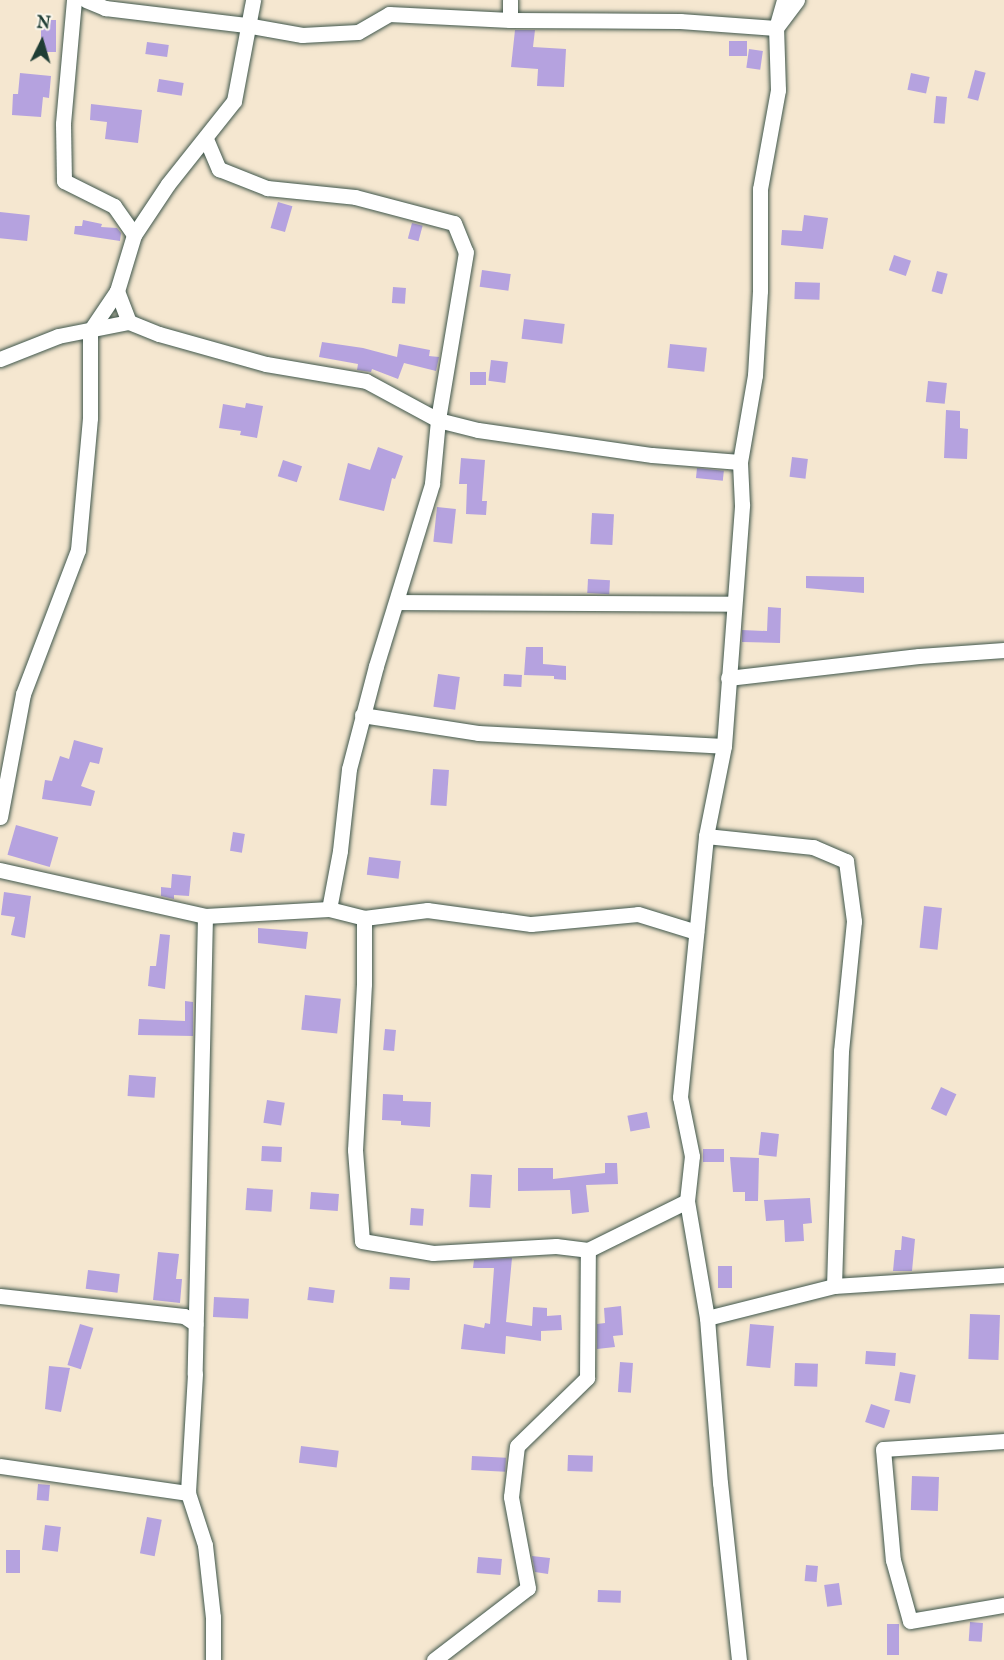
<!DOCTYPE html>
<style>
body{margin:0}
#map{position:relative;width:1004px;height:1660px;overflow:hidden;background:#f5e7d0;font-family:"IM FELL English",serif}
div>[style]{position:absolute}
[style*='--x']{left:calc(var(--x)*1px);top:calc(var(--y)*1px);width:calc(var(--w)*1px);rotate:calc(var(--a)*1deg)}
.building>*{inset:0;background:#b5a2df;transform-origin:0 0}
.roads{filter:drop-shadow(0 0 2px #3f564b) drop-shadow(0 0 2px #3f564b)}
.street>*{height:15px;margin:-7.5px;padding:0 7.5px;transform-origin:7.5px;border-radius:7.5px;background:#fff}
span{translate:-50% -50%;white-space:nowrap;text-align:center;line-height:1.15;-webkit-text-stroke:4.5px #fbf7ec;paint-order:stroke}
.north{position:absolute;left:12px;top:12px;width:60px;height:60px;-webkit-text-stroke:4px #fbf7ec;paint-order:stroke;rotate:5deg;font-size:16px;font-weight:700;line-height:24px;text-align:center;color:#1f3d34}
.north::after{content:'';display:block;margin:auto;width:21px;height:27px;background:#1f3d34;clip-path:polygon(50% 0,100% 100%,50% 72%,0 100%)}
</style>
<div id="map">
<div class="building">
<i style="left:41px;top:20px;width:15px;height:32px"></i>
<i style="clip-path:polygon(515px 30px,535px 30px,533px 47px,566px 49px,564px 87px,537px 86px,538px 69px,511px 67px)"></i>
<i style="left:729px;top:41px;width:18px;height:15px"></i>
<i style="left:147px;top:42px;width:22px;height:12px;rotate:8deg"></i>
<i style="left:749px;top:49px;width:14px;height:19px;rotate:8deg"></i>
<i style="left:975px;top:70px;width:11px;height:29px;rotate:15deg"></i>
<i style="clip-path:polygon(20px 73px,51px 76px,49px 98px,43px 97px,41px 117px,12px 115px,13px 94px,18px 94px)"></i>
<i style="left:911px;top:73px;width:19px;height:17px;rotate:12deg"></i>
<i style="left:159px;top:79px;width:25px;height:13px;rotate:9deg"></i>
<i style="left:936px;top:96px;width:11px;height:27px;rotate:5deg"></i>
<i style="clip-path:polygon(91px 104px,142px 110px,138px 143px,105px 139px,107px 122px,90px 120px)"></i>
<i style="left:278px;top:202px;width:15px;height:27px;rotate:16deg"></i>
<i style="left:0;top:212px;width:30px;height:26px;rotate:6deg"></i>
<i style="clip-path:polygon(804px 215px,828px 218px,823px 249px,781px 245px,782px 230px,802px 231px)"></i>
<i style="clip-path:polygon(83px 220px,102px 224px,101px 227px,117px 228px,121px 233px,120px 241px,74px 234px,75px 226px,82px 226px)"></i>
<i style="left:412px;top:223px;width:11px;height:16px;rotate:15deg"></i>
<i style="left:894px;top:255px;width:18px;height:16px;rotate:19deg"></i>
<i style="left:482px;top:270px;width:29px;height:17px;rotate:8deg"></i>
<i style="left:937px;top:271px;width:11px;height:21px;rotate:15deg"></i>
<i style="left:795px;top:282px;width:25px;height:17px;rotate:2deg"></i>
<i style="left:393px;top:287px;width:13px;height:16px;rotate:4deg"></i>
<i style="left:524px;top:319px;width:41px;height:20px;rotate:7deg"></i>
<i style="clip-path:polygon(322px 342px,363px 348px,397px 357px,399px 344px,430px 350px,429px 356px,439px 357px,436px 371px,404px 363px,398px 379px,372px 369px,371px 372px,357px 370px,358px 364px,319px 357px)"></i>
<i style="left:670px;top:344px;width:37px;height:24px;rotate:6deg"></i>
<i style="left:491px;top:360px;width:17px;height:21px;rotate:7deg"></i>
<i style="left:470px;top:372px;width:16px;height:13px"></i>
<i style="left:928px;top:381px;width:19px;height:21px;rotate:6deg"></i>
<i style="clip-path:polygon(246px 403px,263px 406px,257px 438px,240px 435px,241px 431px,219px 428px,223px 404px,245px 408px)"></i>
<i style="clip-path:polygon(946px 410px,960px 411px,960px 428px,968px 429px,967px 459px,944px 458px)"></i>
<i style="clip-path:polygon(378px 447px,403px 456px,395px 479px,392px 478px,384px 511px,339px 500px,348px 463px,370px 470px)"></i>
<i style="left:792px;top:457px;width:16px;height:20px;rotate:7deg"></i>
<i style="clip-path:polygon(461px 458px,485px 460px,482px 501px,487px 501px,486px 515px,466px 514px,467px 484px,459px 484px)"></i>
<i style="left:283px;top:460px;width:20px;height:17px;rotate:18deg"></i>
<i style="left:697px;top:468px;width:27px;height:10px;rotate:6deg"></i>
<i style="left:437px;top:507px;width:19px;height:35px;rotate:6deg"></i>
<i style="left:592px;top:513px;width:22px;height:31px;rotate:3deg"></i>
<i style="clip-path:polygon(806px 576px,864px 577px,864px 593px,806px 588px)"></i>
<i style="left:588px;top:579px;width:22px;height:14px;rotate:3deg"></i>
<i style="clip-path:polygon(768px 607px,781px 608px,780px 643px,742px 642px,742px 630px,767px 631px)"></i>
<i style="clip-path:polygon(526px 647px,543px 647px,543px 664px,566px 666px,566px 680px,554px 679px,554px 676px,524px 675px)"></i>
<i style="left:438px;top:674px;width:22px;height:33px;rotate:8deg"></i>
<i style="left:504px;top:674px;width:18px;height:12px;rotate:3deg"></i>
<i style="clip-path:polygon(74px 740px,103px 748px,99px 764px,90px 762px,81px 786px,95px 791px,91px 806px,42px 799px,45px 780px,52px 781px,60px 756px,69px 759px)"></i>
<i style="left:433px;top:769px;width:16px;height:36px;rotate:4deg"></i>
<i style="left:16px;top:825px;width:44px;height:31px;rotate:16deg"></i>
<i style="left:233px;top:832px;width:12px;height:19px;rotate:9deg"></i>
<i style="left:369px;top:857px;width:32px;height:18px;rotate:7deg"></i>
<i style="clip-path:polygon(172px 874px,191px 876px,189px 896px,174px 895px,174px 899px,161px 896px,161px 887px,171px 888px)"></i>
<i style="clip-path:polygon(4px 892px,31px 896px,25px 938px,11px 935px,15px 917px,1px 915px)"></i>
<i style="left:924px;top:906px;width:18px;height:42px;rotate:6deg"></i>
<i style="clip-path:polygon(258px 928px,308px 932px,306px 949px,258px 943px)"></i>
<i style="clip-path:polygon(160px 934px,170px 935px,165px 989px,148px 986px,150px 966px,156px 966px)"></i>
<i style="left:305px;top:995px;width:36px;height:35px;rotate:6deg"></i>
<i style="clip-path:polygon(185px 1001px,193px 1002px,193px 1036px,138px 1035px,139px 1019px,185px 1021px)"></i>
<i style="left:385px;top:1029px;width:11px;height:21px;rotate:5deg"></i>
<i style="left:129px;top:1075px;width:27px;height:21px;rotate:4deg"></i>
<i style="left:941px;top:1087px;width:17px;height:24px;rotate:25deg"></i>
<i style="clip-path:polygon(383px 1094px,403px 1095px,403px 1101px,431px 1102px,430px 1127px,401px 1125px,401px 1121px,382px 1120px)"></i>
<i style="left:267px;top:1100px;width:18px;height:23px;rotate:9deg"></i>
<i style="left:647px;top:1112px;width:16px;height:20px;rotate:79deg"></i>
<i style="left:761px;top:1132px;width:18px;height:23px;rotate:6deg"></i>
<i style="left:262px;top:1146px;width:20px;height:15px;rotate:3deg"></i>
<i style="left:703px;top:1149px;width:21px;height:13px"></i>
<i style="clip-path:polygon(730px 1157px,759px 1158px,758px 1201px,745px 1201px,745px 1192px,733px 1192px)"></i>
<i style="clip-path:polygon(605px 1163px,617px 1163px,618px 1184px,586px 1185px,589px 1212px,572px 1214px,570px 1190px,518px 1191px,518px 1168px,553px 1168px,553px 1179px,605px 1173px)"></i>
<i style="left:471px;top:1174px;width:21px;height:33px;rotate:3deg"></i>
<i style="left:247px;top:1188px;width:26px;height:22px;rotate:4deg"></i>
<i style="left:311px;top:1192px;width:28px;height:17px;rotate:4deg"></i>
<i style="clip-path:polygon(810px 1198px,812px 1223px,803px 1224px,804px 1241px,785px 1242px,784px 1220px,766px 1221px,764px 1200px)"></i>
<i style="left:411px;top:1208px;width:13px;height:17px;rotate:4deg"></i>
<i style="clip-path:polygon(902px 1236px,915px 1239px,912px 1271px,893px 1271px,895px 1250px,901px 1250px)"></i>
<i style="clip-path:polygon(158px 1252px,179px 1254px,176px 1279px,182px 1279px,180px 1303px,153px 1300px)"></i>
<i style="clip-path:polygon(512px 1258px,506px 1322px,532px 1326px,533px 1307px,547px 1308px,547px 1316px,561px 1315px,562px 1330px,541px 1331px,541px 1341px,506px 1336px,505px 1354px,461px 1349px,464px 1324px,484px 1328px,485px 1323px,490px 1324px,494px 1268px,473px 1268px,474px 1260px)"></i>
<i style="left:718px;top:1266px;width:14px;height:22px"></i>
<i style="left:88px;top:1270px;width:32px;height:19px;rotate:7deg"></i>
<i style="left:390px;top:1277px;width:20px;height:12px;rotate:3deg"></i>
<i style="left:309px;top:1287px;width:26px;height:13px;rotate:7deg"></i>
<i style="left:214px;top:1297px;width:35px;height:20px;rotate:3deg"></i>
<i style="clip-path:polygon(621px 1306px,623px 1335px,613px 1336px,615px 1347px,597px 1349px,597px 1324px,605px 1323px,604px 1308px)"></i>
<i style="left:970px;top:1314px;width:30px;height:45px;rotate:2deg"></i>
<i style="left:80px;top:1324px;width:14px;height:43px;rotate:17deg"></i>
<i style="left:750px;top:1324px;width:24px;height:42px;rotate:5deg"></i>
<i style="left:866px;top:1351px;width:30px;height:13px;rotate:4deg"></i>
<i style="left:620px;top:1362px;width:13px;height:30px;rotate:4deg"></i>
<i style="left:795px;top:1363px;width:23px;height:23px;rotate:2deg"></i>
<i style="clip-path:polygon(49px 1366px,70px 1368px,61px 1412px,45px 1409px)"></i>
<i style="left:900px;top:1372px;width:16px;height:29px;rotate:11deg"></i>
<i style="left:871px;top:1404px;width:20px;height:19px;rotate:18deg"></i>
<i style="left:301px;top:1446px;width:38px;height:17px;rotate:7deg"></i>
<i style="left:568px;top:1455px;width:25px;height:16px;rotate:2deg"></i>
<i style="left:472px;top:1456px;width:34px;height:14px;rotate:3deg"></i>
<i style="left:912px;top:1476px;width:27px;height:34px;rotate:2deg"></i>
<i style="left:38px;top:1484px;width:12px;height:16px;rotate:5deg"></i>
<i style="left:147px;top:1517px;width:15px;height:37px;rotate:11deg"></i>
<i style="left:45px;top:1525px;width:16px;height:25px;rotate:7deg"></i>
<i style="left:6px;top:1550px;width:14px;height:23px"></i>
<i style="clip-path:polygon(532px 1556px,550px 1558px,548px 1574px,535px 1572px)"></i>
<i style="left:478px;top:1557px;width:24px;height:16px;rotate:5deg"></i>
<i style="left:806px;top:1565px;width:12px;height:16px;rotate:5deg"></i>
<i style="left:839px;top:1583px;width:22px;height:15px;rotate:82deg"></i>
<i style="left:598px;top:1590px;width:23px;height:12px;rotate:2deg"></i>
<i style="left:970px;top:1622px;width:13px;height:19px;rotate:4deg"></i>
<i style="left:887px;top:1624px;width:12px;height:31px"></i>
</div>
<div class="roads">
<div class="street">
<i style="--x:74;--y:0;--w:124;--a:95.1"></i>
<i style="--x:63;--y:124;--w:57;--a:89"></i>
<i style="--x:64;--y:181;--w:56;--a:26.6"></i>
<i style="--x:114;--y:206;--w:35;--a:55"></i>
<i style="--x:86;--y:0;--w:21;--a:23"></i>
<i style="--x:105;--y:8;--w:142;--a:6.9"></i>
<i style="--x:246;--y:25;--w:57;--a:10.1"></i>
<i style="--x:302;--y:35;--w:56;--a:-3.1"></i>
<i style="--x:358;--y:32;--w:36;--a:-30"></i>
<i style="--x:389;--y:14;--w:121;--a:2.8"></i>
<i style="--x:510;--y:20;--w:170;--a:0.3"></i>
<i style="--x:680;--y:21;--w:96;--a:4.2"></i>
<i style="--x:776;--y:28;--w:35;--a:-53"></i>
<i style="--x:510;--y:20;--w:20;--a:-90"></i>
<i style="--x:206;--y:139;--w:33;--a:67"></i>
<i style="--x:219;--y:169;--w:52;--a:21.6"></i>
<i style="--x:267;--y:188;--w:88;--a:5.8"></i>
<i style="--x:355;--y:197;--w:102;--a:14.7"></i>
<i style="--x:454;--y:223;--w:31;--a:68"></i>
<i style="--x:466;--y:252;--w:170;--a:99.5"></i>
<i style="--x:438;--y:420;--w:64;--a:95.4"></i>
<i style="--x:432;--y:484;--w:190;--a:107.1"></i>
<i style="--x:376;--y:666;--w:106;--a:104.7"></i>
<i style="--x:349;--y:769;--w:82;--a:96.3"></i>
<i style="--x:340;--y:851;--w:59;--a:100.7"></i>
<i style="--x:117;--y:291;--w:33;--a:69"></i>
<i style="--x:0;--y:359;--w:62;--a:-21.6"></i>
<i style="--x:58;--y:336;--w:72;--a:-11.2"></i>
<i style="--x:129;--y:322;--w:32;--a:22"></i>
<i style="--x:159;--y:334;--w:111;--a:15.7"></i>
<i style="--x:266;--y:364;--w:101;--a:9.6"></i>
<i style="--x:366;--y:381;--w:82;--a:28.4"></i>
<i style="--x:438;--y:420;--w:41;--a:14"></i>
<i style="--x:478;--y:430;--w:176;--a:8.2"></i>
<i style="--x:652;--y:455;--w:88;--a:4.5"></i>
<i style="--x:397;--y:602;--w:336;--a:0.3"></i>
<i style="--x:728;--y:678;--w:192;--a:-6.6"></i>
<i style="--x:919;--y:656;--w:85;--a:-4"></i>
<i style="--x:362;--y:715;--w:117;--a:8.8"></i>
<i style="--x:478;--y:733;--w:246;--a:3"></i>
<i style="--x:0;--y:817;--w:125;--a:-79.4"></i>
<i style="--x:23;--y:694;--w:154;--a:-69.1"></i>
<i style="--x:78;--y:550;--w:133;--a:-84.8"></i>
<i style="--x:90;--y:418;--w:87;--a:-90"></i>
<i style="--x:90;--y:331;--w:48;--a:-56"></i>
<i style="--x:117;--y:291;--w:59;--a:-73.1"></i>
<i style="--x:134;--y:235;--w:61;--a:-56.3"></i>
<i style="--x:168;--y:184;--w:106;--a:-51.5"></i>
<i style="--x:234;--y:101;--w:103;--a:-79.3"></i>
<i style="--x:706;--y:836;--w:108;--a:5.9"></i>
<i style="--x:813;--y:847;--w:36;--a:23"></i>
<i style="--x:846;--y:861;--w:61;--a:82.4"></i>
<i style="--x:854;--y:921;--w:131;--a:95.7"></i>
<i style="--x:841;--y:1051;--w:235;--a:91.7"></i>
<i style="--x:0;--y:870;--w:210;--a:12.6"></i>
<i style="--x:205;--y:916;--w:124;--a:-3.2"></i>
<i style="--x:329;--y:909;--w:36;--a:14"></i>
<i style="--x:364;--y:918;--w:64;--a:-7.2"></i>
<i style="--x:427;--y:910;--w:105;--a:7.7"></i>
<i style="--x:531;--y:924;--w:107;--a:-5.3"></i>
<i style="--x:638;--y:914;--w:61;--a:17.2"></i>
<i style="--x:205;--y:916;--w:458;--a:91.3"></i>
<i style="--x:195;--y:1374;--w:119;--a:93.4"></i>
<i style="--x:188;--y:1493;--w:55;--a:71.9"></i>
<i style="--x:205;--y:1545;--w:72;--a:83.7"></i>
<i style="--x:213;--y:1617;--w:43;--a:90"></i>
<i style="--x:364;--y:918;--w:66;--a:90"></i>
<i style="--x:364;--y:984;--w:166;--a:93.1"></i>
<i style="--x:355;--y:1150;--w:91;--a:85.6"></i>
<i style="--x:362;--y:1241;--w:72;--a:9.6"></i>
<i style="--x:433;--y:1253;--w:123;--a:-3.3"></i>
<i style="--x:556;--y:1246;--w:32;--a:7"></i>
<i style="--x:588;--y:1250;--w:110;--a:-26.3"></i>
<i style="--x:0;--y:1296;--w:185;--a:6.2"></i>
<i style="--x:184;--y:1316;--w:14;--a:34"></i>
<i style="--x:707;--y:1318;--w:131;--a:-14.1"></i>
<i style="--x:834;--y:1286;--w:170;--a:-3.7"></i>
<i style="--x:1004;--y:1441;--w:121;--a:176.2"></i>
<i style="--x:883;--y:1449;--w:111;--a:84.9"></i>
<i style="--x:893;--y:1560;--w:63;--a:74.4"></i>
<i style="--x:910;--y:1621;--w:95;--a:-9.7"></i>
<i style="--x:0;--y:1466;--w:190;--a:8.2"></i>
<i style="--x:434;--y:1660;--w:118;--a:-37.5"></i>
<i style="--x:528;--y:1588;--w:93;--a:-100.6"></i>
<i style="--x:511;--y:1497;--w:51;--a:-83.3"></i>
<i style="--x:517;--y:1446;--w:98;--a:-44.2"></i>
<i style="--x:587;--y:1378;--w:128;--a:-89.6"></i>
<i style="--x:739;--y:1660;--w:178;--a:-96.1"></i>
<i style="--x:720;--y:1483;--w:166;--a:-94.5"></i>
<i style="--x:707;--y:1318;--w:119;--a:-99.7"></i>
<i style="--x:687;--y:1201;--w:45;--a:-83.7"></i>
<i style="--x:692;--y:1156;--w:60;--a:-101.5"></i>
<i style="--x:680;--y:1097;--w:262;--a:-84.3"></i>
<i style="--x:706;--y:836;--w:92;--a:-78.7"></i>
<i style="--x:724;--y:746;--w:242;--a:-85.7"></i>
<i style="--x:742;--y:505;--w:43;--a:-92.7"></i>
<i style="--x:740;--y:462;--w:88;--a:-80.2"></i>
<i style="--x:755;--y:375;--w:84;--a:-86.6"></i>
<i style="--x:760;--y:291;--w:102;--a:-90"></i>
<i style="--x:760;--y:189;--w:101;--a:-79.7"></i>
<i style="--x:778;--y:90;--w:62;--a:-91.8"></i>
<i style="--x:776;--y:28;--w:29;--a:-74"></i>
</div>
</div>
<div class="north">N</div>
</div>
